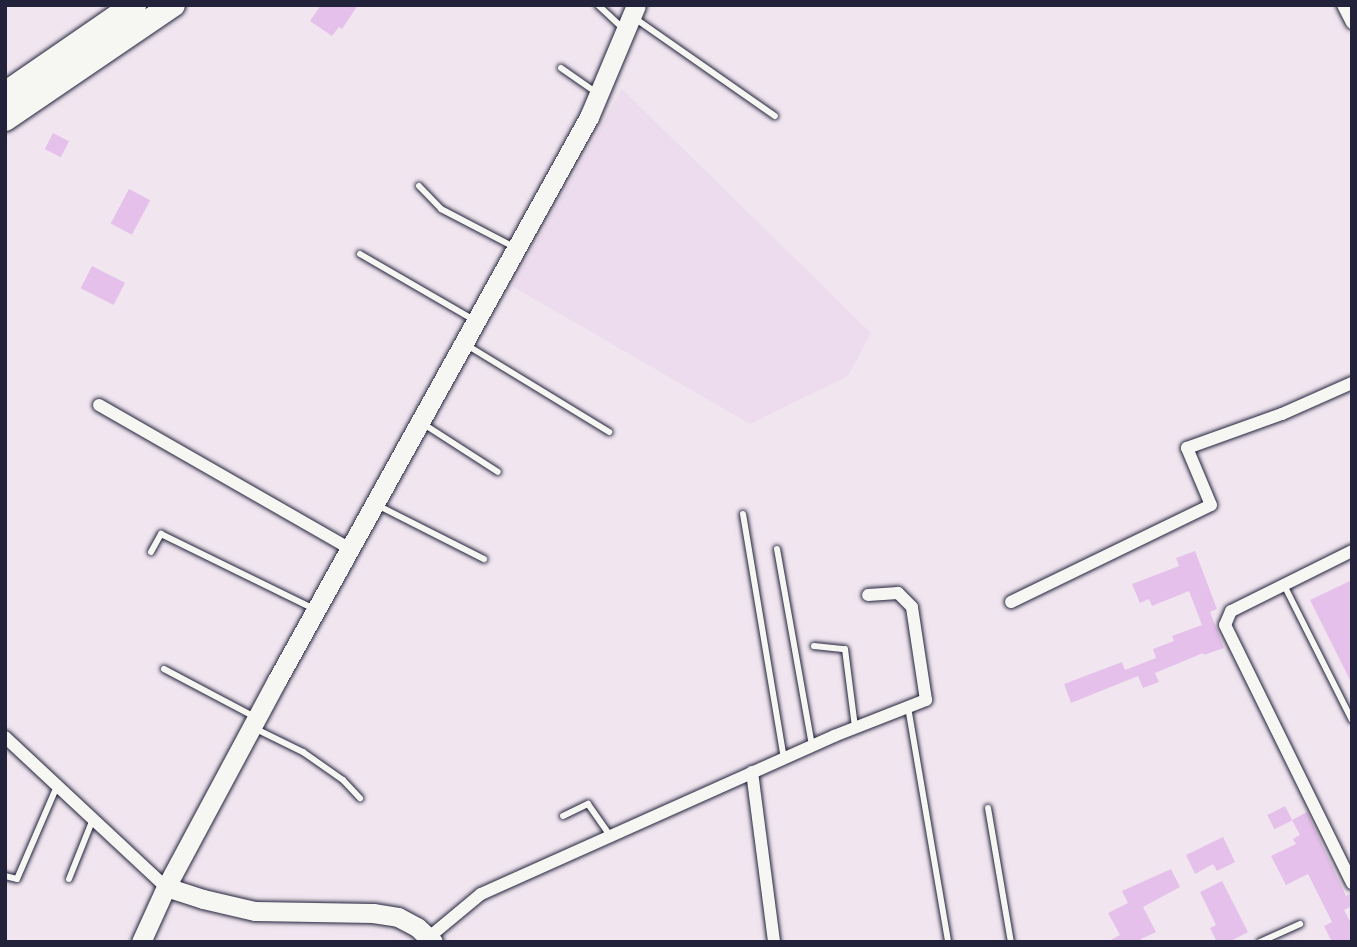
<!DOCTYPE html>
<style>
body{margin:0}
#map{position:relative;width:1357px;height:947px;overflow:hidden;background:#f1e6f0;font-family:Dekko,sans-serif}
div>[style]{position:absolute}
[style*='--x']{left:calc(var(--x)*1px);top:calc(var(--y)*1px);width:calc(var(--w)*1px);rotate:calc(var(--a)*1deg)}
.built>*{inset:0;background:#eddbee}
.building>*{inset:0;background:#e5c0ea;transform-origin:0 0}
.roads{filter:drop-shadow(0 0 2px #22223b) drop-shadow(0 0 2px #22223b)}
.lane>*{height:6px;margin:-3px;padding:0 3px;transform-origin:3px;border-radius:3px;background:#f6f6f2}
.street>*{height:12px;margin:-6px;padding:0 6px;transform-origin:6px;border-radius:6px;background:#f6f6f2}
.secondary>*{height:19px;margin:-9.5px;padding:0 9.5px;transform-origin:9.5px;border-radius:9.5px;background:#f6f6f2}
.highway>*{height:24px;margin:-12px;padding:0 12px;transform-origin:12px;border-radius:12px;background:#f6f6f2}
span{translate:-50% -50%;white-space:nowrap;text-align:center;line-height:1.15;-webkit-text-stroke:5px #f6f6f2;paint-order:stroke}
.frame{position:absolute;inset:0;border:7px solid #22223b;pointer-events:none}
</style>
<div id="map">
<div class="built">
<i style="clip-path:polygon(622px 89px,871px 333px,848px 376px,750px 424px,512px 286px)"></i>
</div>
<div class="building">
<i style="clip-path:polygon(321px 5px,358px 5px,342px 29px,339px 27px,332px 36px,310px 21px)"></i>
<i style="left:53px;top:133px;width:18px;height:18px;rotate:27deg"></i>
<i style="left:129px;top:189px;width:24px;height:39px;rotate:28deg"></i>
<i style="left:92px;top:266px;width:37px;height:25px;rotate:27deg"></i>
<i style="clip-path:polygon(1195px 551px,1217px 609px,1210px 612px,1224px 648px,1204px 655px,1203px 653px,1155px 673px,1159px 682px,1143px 688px,1138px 676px,1071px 703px,1064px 684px,1122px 662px,1125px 670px,1156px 658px,1153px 649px,1174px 641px,1172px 636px,1202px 625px,1189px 591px,1152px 606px,1149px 599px,1140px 603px,1132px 584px,1179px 566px,1176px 558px)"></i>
<i style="clip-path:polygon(1352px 580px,1352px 684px,1310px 600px)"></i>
<i style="left:1285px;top:806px;width:16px;height:20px;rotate:63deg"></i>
<i style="clip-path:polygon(1307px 812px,1346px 896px,1352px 893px,1352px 906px,1344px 910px,1352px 925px,1352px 942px,1332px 942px,1324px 926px,1332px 922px,1308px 874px,1286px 885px,1271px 856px,1296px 844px,1293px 839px,1300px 835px,1292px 820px)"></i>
<i style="clip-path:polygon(1223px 837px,1235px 862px,1217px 871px,1213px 864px,1195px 874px,1186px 855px)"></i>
<i style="clip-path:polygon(1171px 869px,1180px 887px,1143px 907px,1156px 932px,1141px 939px,1142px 942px,1107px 942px,1120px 935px,1108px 913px,1128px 903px,1122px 891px)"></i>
<i style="clip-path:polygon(1222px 881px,1248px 932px,1229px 942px,1217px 942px,1210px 928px,1216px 925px,1200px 892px)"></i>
</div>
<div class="roads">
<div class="lane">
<i style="--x:598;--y:5;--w:34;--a:43"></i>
<i style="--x:633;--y:17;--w:173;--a:34.9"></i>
<i style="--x:561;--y:68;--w:44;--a:34.8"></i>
<i style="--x:419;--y:186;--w:32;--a:46"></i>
<i style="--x:441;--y:209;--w:82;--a:27.5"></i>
<i style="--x:360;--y:254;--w:132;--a:30.1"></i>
<i style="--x:465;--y:344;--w:169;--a:31.4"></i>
<i style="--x:422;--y:423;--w:90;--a:32.8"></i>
<i style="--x:377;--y:505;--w:120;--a:26.8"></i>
<i style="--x:743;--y:514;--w:247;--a:80.5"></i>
<i style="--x:777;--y:549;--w:199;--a:79.9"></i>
<i style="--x:151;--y:552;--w:21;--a:-61"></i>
<i style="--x:161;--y:534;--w:170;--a:26.1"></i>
<i style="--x:1284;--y:585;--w:151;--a:63.3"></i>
<i style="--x:814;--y:646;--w:31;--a:6"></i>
<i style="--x:845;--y:649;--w:79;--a:82.7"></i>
<i style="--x:164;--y:669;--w:103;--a:27.8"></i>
<i style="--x:908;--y:707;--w:238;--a:80.3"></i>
<i style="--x:254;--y:728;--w:55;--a:26.1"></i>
<i style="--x:303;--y:752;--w:49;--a:35"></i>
<i style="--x:343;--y:780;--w:25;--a:47"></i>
<i style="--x:988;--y:808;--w:136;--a:80.3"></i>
<i style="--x:563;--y:816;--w:28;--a:-26"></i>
<i style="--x:588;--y:804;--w:39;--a:55"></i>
<i style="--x:5;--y:876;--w:12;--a:14"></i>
<i style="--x:17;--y:879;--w:101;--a:-66.7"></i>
<i style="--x:69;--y:879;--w:65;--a:-68.2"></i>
<i style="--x:1260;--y:942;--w:44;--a:-24.2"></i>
</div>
<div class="street">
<i style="--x:1343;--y:5;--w:20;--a:63"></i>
<i style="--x:99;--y:405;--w:289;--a:29.8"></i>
<i style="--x:1352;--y:551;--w:135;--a:153.6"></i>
<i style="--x:1231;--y:611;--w:15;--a:113"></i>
<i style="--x:1225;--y:625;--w:288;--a:63.8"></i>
<i style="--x:1011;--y:602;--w:222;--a:-25.9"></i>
<i style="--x:1211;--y:505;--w:62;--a:-112.8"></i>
<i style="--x:1187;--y:448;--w:101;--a:-19.7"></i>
<i style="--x:1282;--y:414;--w:77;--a:-23.9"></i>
<i style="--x:5;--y:737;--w:220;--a:43"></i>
<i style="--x:752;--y:772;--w:171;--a:82.6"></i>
<i style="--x:428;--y:938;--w:69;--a:-39.7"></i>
<i style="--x:481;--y:894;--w:387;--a:-24.1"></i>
<i style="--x:834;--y:736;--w:99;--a:-21.4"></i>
<i style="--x:926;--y:700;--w:94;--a:-98.6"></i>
<i style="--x:912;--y:607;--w:20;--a:-135"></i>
<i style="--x:898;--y:593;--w:30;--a:176"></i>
</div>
<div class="secondary">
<i style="--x:166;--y:887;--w:39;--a:18"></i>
<i style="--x:203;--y:899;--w:53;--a:13"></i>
<i style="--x:255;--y:911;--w:118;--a:1"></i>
<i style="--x:373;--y:913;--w:25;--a:9"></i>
<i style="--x:398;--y:917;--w:21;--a:28"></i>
<i style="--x:417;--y:927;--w:22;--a:43"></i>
<i style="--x:141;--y:942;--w:60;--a:-65.6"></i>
<i style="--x:166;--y:887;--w:235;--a:-61.8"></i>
<i style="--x:277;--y:680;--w:644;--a:-61.01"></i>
<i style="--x:589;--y:117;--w:121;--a:-67.2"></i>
</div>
<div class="highway">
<i style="--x:5;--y:94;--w:157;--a:-34.6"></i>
<i style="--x:5;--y:119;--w:203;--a:-34.2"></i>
</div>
</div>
<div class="frame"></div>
</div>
